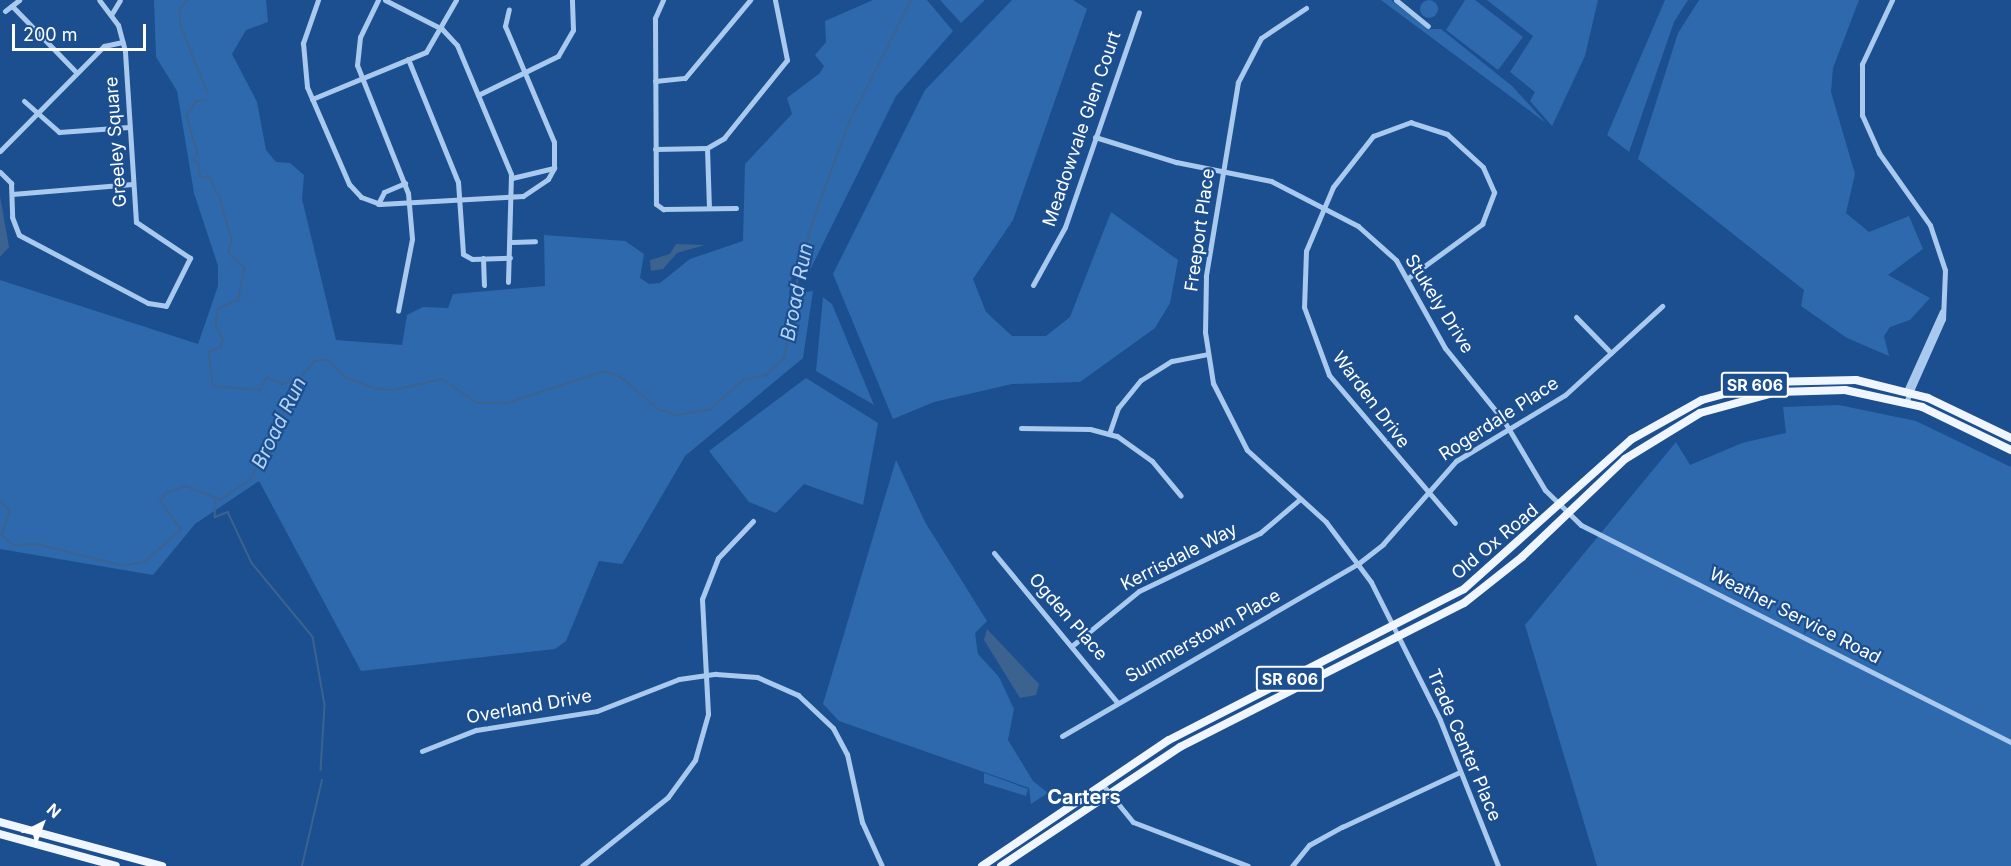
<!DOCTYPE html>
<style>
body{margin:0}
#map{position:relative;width:2011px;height:866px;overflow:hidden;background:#1b4f8f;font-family:Inter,sans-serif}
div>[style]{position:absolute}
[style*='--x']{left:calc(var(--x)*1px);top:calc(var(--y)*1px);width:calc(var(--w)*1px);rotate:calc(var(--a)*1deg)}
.green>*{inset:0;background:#2e69ad}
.round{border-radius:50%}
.water>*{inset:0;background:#3c6290}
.stream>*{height:1.5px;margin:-0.75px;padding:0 0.75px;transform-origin:0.75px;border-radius:0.75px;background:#3c6290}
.street>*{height:5px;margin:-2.5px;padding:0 2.5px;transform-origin:2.5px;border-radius:2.5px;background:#a9c9ee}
.primary>*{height:8px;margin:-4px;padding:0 4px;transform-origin:4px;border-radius:4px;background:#f0f6ff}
span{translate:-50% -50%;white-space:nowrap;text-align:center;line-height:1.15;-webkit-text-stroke:4.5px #1b4f8f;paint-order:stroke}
.shield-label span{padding:2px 4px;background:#1b4f8f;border:2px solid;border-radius:4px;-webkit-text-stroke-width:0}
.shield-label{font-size:16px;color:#fff;font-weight:700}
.street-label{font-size:18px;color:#fff}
.water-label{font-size:20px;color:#b5d3f5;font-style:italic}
.neighbourhood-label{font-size:20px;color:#fff;font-weight:700}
.north{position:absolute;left:12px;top:794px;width:60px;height:60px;-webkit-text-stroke:4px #1b4f8f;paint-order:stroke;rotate:42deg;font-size:16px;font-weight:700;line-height:24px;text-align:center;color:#fff}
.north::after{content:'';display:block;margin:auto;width:21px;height:27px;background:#fff;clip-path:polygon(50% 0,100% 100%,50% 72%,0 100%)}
.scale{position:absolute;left:12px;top:24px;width:134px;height:27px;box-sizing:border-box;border:3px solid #fff;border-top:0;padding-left:8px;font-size:18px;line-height:21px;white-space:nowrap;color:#fff;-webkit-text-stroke:4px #1b4f8f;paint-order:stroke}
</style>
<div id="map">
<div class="green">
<i style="clip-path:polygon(154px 0,266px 0,268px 22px,246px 30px,232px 54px,257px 102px,266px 150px,276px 162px,290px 163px,304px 175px,302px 199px,336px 340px,402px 345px,407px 315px,423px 307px,448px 308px,453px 294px,545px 286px,544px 235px,625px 241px,644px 254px,640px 278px,649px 284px,660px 283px,690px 259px,743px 241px,745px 164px,792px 114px,787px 98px,820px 73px,824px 66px,815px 55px,826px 42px,825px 21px,873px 0,927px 0,953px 31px,896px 96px,809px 272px,793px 269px,789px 294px,813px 291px,803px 358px,685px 456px,622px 564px,599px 561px,566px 641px,555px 649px,361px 671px,259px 481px,195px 524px,153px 575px,0 549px,0 280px,198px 344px,218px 286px,218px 266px,194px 193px,177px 91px,156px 57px)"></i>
<i style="clip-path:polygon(940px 0,985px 0,961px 23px)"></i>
<i style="clip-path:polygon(1012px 0,1073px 0,1087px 9px,1013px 220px,973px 279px,986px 312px,1012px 336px,1046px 336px,1070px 317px,1111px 212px,1178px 260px,1170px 303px,1155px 328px,1080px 382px,1012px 384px,934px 402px,893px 419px,833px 274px,925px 90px)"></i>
<i style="clip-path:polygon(1381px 0,1391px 0,1428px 29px,1441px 29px,1512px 86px,1546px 123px)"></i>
<i style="clip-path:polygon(1465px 0,1475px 0,1523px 37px,1498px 70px,1446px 30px)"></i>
<i style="clip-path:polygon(1487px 0,1598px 0,1585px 56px,1552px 126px,1530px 101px,1535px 92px,1510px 72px,1533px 36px)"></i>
<i style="clip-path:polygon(1665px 0,1688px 0,1674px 22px,1629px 152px,1607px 135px)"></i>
<i style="clip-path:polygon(1699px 0,1859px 0,1833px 68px,1831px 92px,1855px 174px,1846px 213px,1869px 232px,1909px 216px,1923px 249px,1888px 275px,1930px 298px,1910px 320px,1890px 327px,1884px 336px,1889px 356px,1847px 338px,1801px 306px,1804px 290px,1638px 159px,1678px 33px)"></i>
<i class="round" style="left:1420px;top:0;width:18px;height:18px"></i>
<i style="clip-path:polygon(823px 297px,832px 304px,874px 405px,816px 371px)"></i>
<i style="clip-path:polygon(806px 378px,878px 423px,863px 505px,804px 484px,776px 513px,749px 502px,709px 451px)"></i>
<i style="clip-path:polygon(1839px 405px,1916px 421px,2011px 467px,2011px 866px,1597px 866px,1525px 625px,1676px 442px,1690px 465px,1742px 443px,1786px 433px,1783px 407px)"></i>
<i style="clip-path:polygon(896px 460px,925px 522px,987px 621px,975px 633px,978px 654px,999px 677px,1014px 709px,1008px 740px,1033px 781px,1048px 793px,1031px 804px,1029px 788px,839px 721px,823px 704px)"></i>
<i style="clip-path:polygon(984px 773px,1028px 789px,1026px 796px,984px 783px)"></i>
</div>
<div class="water">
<i style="clip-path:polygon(0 196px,9px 247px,0 257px)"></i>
<i style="clip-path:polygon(676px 244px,705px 245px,677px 253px,663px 269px,651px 271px,650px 260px,670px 254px)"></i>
<i style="clip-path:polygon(987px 629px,1039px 684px,1036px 695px,1020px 698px,984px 640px)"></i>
</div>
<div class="stream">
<i style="--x:188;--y:0;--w:13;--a:129"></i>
<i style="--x:180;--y:10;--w:16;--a:86"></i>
<i style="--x:181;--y:26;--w:72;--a:68.1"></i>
<i style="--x:206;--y:100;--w:10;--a:169"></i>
<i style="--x:196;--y:102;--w:17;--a:123"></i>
<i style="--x:187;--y:116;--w:40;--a:74"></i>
<i style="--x:198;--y:154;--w:8;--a:130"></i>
<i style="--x:193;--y:160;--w:5;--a:22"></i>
<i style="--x:198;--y:162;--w:16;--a:79"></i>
<i style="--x:201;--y:178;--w:8;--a:-14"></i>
<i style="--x:209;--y:176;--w:28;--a:64"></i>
<i style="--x:221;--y:201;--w:41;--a:74.2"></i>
<i style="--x:232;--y:240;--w:13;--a:103"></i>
<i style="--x:229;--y:253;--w:22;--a:43"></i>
<i style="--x:245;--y:268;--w:33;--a:101"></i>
<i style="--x:239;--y:300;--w:22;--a:156"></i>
<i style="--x:219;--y:309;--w:16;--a:101"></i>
<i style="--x:216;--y:325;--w:17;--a:65"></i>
<i style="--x:223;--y:340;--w:8;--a:104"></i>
<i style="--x:221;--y:348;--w:13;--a:162"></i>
<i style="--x:209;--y:352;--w:34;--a:83"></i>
<i style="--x:213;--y:386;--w:47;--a:4.9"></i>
<i style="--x:260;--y:390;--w:15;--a:-62"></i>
<i style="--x:267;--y:377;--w:17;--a:25"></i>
<i style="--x:282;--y:384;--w:16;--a:-18"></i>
<i style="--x:0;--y:500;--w:15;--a:48"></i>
<i style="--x:10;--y:511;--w:25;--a:108"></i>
<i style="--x:2;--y:535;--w:16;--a:40"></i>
<i style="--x:14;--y:545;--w:24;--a:-2"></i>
<i style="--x:38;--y:544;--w:88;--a:14.5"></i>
<i style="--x:123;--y:566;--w:21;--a:-11"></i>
<i style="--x:144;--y:562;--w:49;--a:-40.9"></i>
<i style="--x:181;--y:530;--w:36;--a:-126"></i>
<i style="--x:160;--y:501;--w:10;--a:-53"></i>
<i style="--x:166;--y:493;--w:21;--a:-19"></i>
<i style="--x:186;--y:486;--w:37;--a:22"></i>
<i style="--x:220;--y:500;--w:37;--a:-34"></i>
<i style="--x:251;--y:479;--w:112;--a:-64.1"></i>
<i style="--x:300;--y:378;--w:23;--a:-49"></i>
<i style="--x:315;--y:361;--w:13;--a:-4"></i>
<i style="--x:328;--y:360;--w:24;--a:45"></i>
<i style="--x:345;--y:377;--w:31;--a:21"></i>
<i style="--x:374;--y:388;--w:20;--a:6"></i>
<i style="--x:394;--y:390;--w:49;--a:-12.9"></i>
<i style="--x:442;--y:379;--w:43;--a:33.7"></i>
<i style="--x:478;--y:403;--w:29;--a:0"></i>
<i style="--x:507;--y:403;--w:103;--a:-18.1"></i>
<i style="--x:605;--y:371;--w:17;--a:21"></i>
<i style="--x:621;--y:377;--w:51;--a:40.2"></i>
<i style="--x:660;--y:410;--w:18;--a:16"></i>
<i style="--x:677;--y:415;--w:33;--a:-9"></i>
<i style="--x:710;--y:410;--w:45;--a:-42.3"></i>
<i style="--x:743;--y:380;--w:24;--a:-12"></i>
<i style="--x:766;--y:375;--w:24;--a:-42"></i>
<i style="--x:784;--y:359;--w:99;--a:-80.2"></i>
<i style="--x:801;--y:261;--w:54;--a:-72.9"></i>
<i style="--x:817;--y:209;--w:92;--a:-69.6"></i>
<i style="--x:849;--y:123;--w:138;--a:-63.2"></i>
<i style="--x:216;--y:500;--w:17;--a:93"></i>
<i style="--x:215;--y:517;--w:14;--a:-21"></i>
<i style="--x:228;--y:512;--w:56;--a:64.8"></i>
<i style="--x:252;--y:563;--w:96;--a:50.5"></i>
<i style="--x:313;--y:637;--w:69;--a:80"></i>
<i style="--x:325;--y:705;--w:65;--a:93.5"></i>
<i style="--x:302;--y:866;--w:88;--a:-76.9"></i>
</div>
<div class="street">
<i style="--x:318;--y:0;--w:46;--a:109.2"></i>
<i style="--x:303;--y:43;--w:44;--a:84.8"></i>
<i style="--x:307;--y:87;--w:106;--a:66.6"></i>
<i style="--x:349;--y:184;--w:18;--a:47"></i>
<i style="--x:361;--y:197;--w:20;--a:20"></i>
<i style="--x:380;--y:204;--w:143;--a:-3.2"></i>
<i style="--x:523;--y:196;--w:30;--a:-34"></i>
<i style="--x:548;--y:179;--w:13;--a:-61"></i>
<i style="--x:554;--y:168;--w:26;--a:-90"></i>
<i style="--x:554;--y:142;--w:126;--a:-112.9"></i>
<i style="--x:505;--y:26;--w:17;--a:-77"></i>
<i style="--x:378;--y:0;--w:41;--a:115.9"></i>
<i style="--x:360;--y:37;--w:28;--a:96"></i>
<i style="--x:357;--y:65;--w:138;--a:68.3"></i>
<i style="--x:408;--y:193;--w:46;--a:85"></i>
<i style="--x:412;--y:239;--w:73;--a:101"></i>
<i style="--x:385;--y:0;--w:64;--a:27"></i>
<i style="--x:442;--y:29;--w:22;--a:47"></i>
<i style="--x:457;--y:45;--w:140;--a:67.3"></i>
<i style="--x:511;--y:174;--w:108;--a:91.6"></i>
<i style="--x:663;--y:0;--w:20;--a:114"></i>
<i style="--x:655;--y:18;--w:186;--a:89.7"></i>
<i style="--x:656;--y:204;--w:9;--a:36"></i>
<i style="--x:663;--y:209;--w:73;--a:-0.8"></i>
<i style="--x:1396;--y:0;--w:41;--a:39.1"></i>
<i style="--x:1892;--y:0;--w:71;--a:115.1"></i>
<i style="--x:1862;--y:64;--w:51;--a:90"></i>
<i style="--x:1862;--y:115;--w:42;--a:65.9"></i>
<i style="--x:1879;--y:153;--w:88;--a:54.7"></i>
<i style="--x:1930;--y:225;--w:47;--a:71.6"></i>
<i style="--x:1945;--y:270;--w:49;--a:92.3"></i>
<i style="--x:1943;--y:319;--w:91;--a:114"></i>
<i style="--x:12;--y:6;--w:93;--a:45.9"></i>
<i style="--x:1306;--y:8;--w:54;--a:146.3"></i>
<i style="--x:1261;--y:38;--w:50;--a:117.6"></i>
<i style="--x:1238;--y:82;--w:197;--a:99.4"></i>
<i style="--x:1206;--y:276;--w:56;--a:91"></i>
<i style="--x:1205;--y:332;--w:52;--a:81.1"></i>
<i style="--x:1213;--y:383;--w:75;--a:63.1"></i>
<i style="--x:1247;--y:450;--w:107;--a:42.3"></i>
<i style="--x:1326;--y:522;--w:75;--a:53.1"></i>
<i style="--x:1371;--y:582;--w:154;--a:63.4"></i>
<i style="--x:1440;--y:720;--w:157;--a:68.3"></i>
<i style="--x:5;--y:11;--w:18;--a:-38"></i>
<i style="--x:111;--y:15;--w:17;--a:-59"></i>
<i style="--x:408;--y:59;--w:133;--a:67.9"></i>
<i style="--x:458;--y:182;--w:72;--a:86"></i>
<i style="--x:463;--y:254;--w:10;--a:29"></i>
<i style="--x:472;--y:259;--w:38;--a:-2"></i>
<i style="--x:655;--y:81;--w:30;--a:-6"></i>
<i style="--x:685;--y:78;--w:102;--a:-50.2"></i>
<i style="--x:478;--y:95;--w:89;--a:-26"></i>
<i style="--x:558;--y:56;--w:30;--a:-60"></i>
<i style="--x:573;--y:30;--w:30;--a:-92"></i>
<i style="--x:312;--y:99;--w:123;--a:-22.4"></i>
<i style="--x:426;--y:52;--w:60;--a:-60"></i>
<i style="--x:24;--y:101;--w:47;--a:41.5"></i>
<i style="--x:59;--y:132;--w:70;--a:-4.1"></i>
<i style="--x:1095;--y:137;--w:85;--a:17.2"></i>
<i style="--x:1176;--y:162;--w:97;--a:11.3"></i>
<i style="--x:1271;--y:181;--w:98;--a:27.3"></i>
<i style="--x:1358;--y:226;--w:51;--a:41.8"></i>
<i style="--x:1396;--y:260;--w:101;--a:60.9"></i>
<i style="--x:1445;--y:348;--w:94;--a:51.1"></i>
<i style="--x:1504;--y:421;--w:80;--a:59.3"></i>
<i style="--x:1545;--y:490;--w:50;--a:44.2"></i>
<i style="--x:1581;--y:525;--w:482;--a:26.8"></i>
<i style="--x:707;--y:148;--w:60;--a:88.1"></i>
<i style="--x:655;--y:149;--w:52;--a:-1.1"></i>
<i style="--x:707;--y:148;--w:20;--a:-30"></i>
<i style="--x:724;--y:138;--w:100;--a:-51.1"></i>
<i style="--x:787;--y:60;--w:61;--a:-101.3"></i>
<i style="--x:0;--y:151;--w:148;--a:-45.3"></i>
<i style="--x:104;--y:46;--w:19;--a:-12"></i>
<i style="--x:0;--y:172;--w:16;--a:45"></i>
<i style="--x:11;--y:183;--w:34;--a:88"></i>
<i style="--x:12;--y:217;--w:19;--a:69"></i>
<i style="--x:19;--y:235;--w:146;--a:27.8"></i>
<i style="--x:148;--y:303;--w:18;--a:9"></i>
<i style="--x:166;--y:306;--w:54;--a:-63.4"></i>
<i style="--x:190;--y:258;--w:65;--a:-146.3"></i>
<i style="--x:136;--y:222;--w:171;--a:-93.7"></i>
<i style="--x:125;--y:51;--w:27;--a:-105"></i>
<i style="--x:118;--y:25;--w:31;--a:-127"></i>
<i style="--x:512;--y:178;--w:43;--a:-13.4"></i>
<i style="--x:12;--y:194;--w:121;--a:-4.7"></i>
<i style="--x:378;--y:204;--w:13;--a:-63"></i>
<i style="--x:384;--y:192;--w:23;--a:-23"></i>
<i style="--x:512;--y:242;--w:23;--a:-2"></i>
<i style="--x:483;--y:258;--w:27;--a:88"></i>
<i style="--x:1408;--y:278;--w:92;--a:-36.1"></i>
<i style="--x:1482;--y:224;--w:34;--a:-69"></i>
<i style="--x:1494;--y:192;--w:27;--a:-114"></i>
<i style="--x:1483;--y:167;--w:49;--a:-137.5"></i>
<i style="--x:1447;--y:134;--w:38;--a:-162"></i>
<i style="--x:1411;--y:122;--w:40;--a:159.8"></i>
<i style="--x:1373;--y:136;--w:65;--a:128.1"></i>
<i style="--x:1333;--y:187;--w:69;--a:112.9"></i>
<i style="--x:1306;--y:251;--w:56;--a:92"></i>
<i style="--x:1304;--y:307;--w:72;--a:69.8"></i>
<i style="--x:1329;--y:375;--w:194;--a:49.6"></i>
<i style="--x:1033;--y:285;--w:66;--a:-61.1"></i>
<i style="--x:1065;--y:227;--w:227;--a:-71"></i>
<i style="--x:1576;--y:317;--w:50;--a:45.8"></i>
<i style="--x:1905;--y:393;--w:90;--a:-65.7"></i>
<i style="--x:1021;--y:428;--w:69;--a:0.8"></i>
<i style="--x:1090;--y:429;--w:28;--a:15"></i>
<i style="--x:1117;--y:436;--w:43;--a:35.5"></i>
<i style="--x:1152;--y:461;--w:45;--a:50.4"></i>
<i style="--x:1109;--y:434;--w:28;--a:-71"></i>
<i style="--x:1118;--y:408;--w:36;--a:-51"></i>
<i style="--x:1141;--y:380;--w:36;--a:-32"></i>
<i style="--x:1172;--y:361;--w:36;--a:-11"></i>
<i style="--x:994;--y:553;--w:193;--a:50.5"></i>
<i style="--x:1073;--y:645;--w:85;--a:-39.3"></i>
<i style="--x:1139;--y:591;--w:134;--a:-25.6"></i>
<i style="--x:1260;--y:533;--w:52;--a:-40.4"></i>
<i style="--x:1062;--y:736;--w:344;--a:-30.2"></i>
<i style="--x:1359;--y:563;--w:31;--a:-38"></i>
<i style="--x:1383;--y:544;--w:111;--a:-48.7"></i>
<i style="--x:1456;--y:461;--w:127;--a:-31.2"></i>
<i style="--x:1565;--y:395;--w:132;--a:-42.5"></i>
<i style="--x:422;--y:751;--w:58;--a:-21.3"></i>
<i style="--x:476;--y:730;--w:122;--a:-8.9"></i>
<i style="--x:597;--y:711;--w:88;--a:-21.3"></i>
<i style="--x:679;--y:679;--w:37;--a:-8"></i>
<i style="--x:716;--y:674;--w:41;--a:4.2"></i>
<i style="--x:757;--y:677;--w:45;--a:23.7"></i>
<i style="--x:798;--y:695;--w:48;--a:43.3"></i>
<i style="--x:833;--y:728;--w:30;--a:62"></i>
<i style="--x:847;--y:754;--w:70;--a:77.6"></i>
<i style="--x:862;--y:822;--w:48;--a:65.6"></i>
<i style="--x:1102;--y:784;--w:49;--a:50.8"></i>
<i style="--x:1133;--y:822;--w:123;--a:20.9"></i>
<i style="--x:582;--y:866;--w:110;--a:-38.7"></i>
<i style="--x:668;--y:797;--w:46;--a:-53.9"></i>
<i style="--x:695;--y:760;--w:48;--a:-74.2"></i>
<i style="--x:708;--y:714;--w:115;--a:-93"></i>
<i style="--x:702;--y:599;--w:44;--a:-68.7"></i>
<i style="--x:718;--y:558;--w:51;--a:-46.6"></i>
<i style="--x:1292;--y:866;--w:27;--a:-51"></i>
<i style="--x:1309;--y:845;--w:38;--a:-29"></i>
<i style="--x:1342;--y:827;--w:130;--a:-25"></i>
</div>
<div class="primary">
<i style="--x:0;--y:822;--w:168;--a:15.2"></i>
<i style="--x:0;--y:834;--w:120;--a:15.4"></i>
<i style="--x:982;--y:866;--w:225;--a:-34"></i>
<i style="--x:1169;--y:740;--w:331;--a:-27.1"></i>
<i style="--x:1464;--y:589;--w:225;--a:-41.8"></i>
<i style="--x:1632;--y:439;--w:80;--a:-29.1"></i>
<i style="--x:1702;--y:400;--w:68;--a:-15.3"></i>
<i style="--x:1768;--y:382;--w:88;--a:-1.3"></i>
<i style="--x:1856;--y:380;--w:74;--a:14"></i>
<i style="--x:1928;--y:398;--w:92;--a:25.7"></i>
<i style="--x:1001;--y:866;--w:215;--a:-33.6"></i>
<i style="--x:1180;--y:747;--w:318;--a:-26.9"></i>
<i style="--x:1464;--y:603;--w:74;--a:-38.4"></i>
<i style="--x:1522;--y:557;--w:142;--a:-43.6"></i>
<i style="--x:1625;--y:459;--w:88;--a:-31.5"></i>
<i style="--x:1700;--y:413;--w:79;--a:-15.4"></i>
<i style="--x:1776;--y:392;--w:69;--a:-1.7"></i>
<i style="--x:1845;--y:390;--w:79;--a:12.4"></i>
<i style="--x:1922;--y:407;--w:99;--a:25.8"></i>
</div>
<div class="shield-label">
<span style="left:1755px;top:385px">SR 606</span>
<span style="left:1290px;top:679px">SR 606</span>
</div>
<div class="street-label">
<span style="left:1082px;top:129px;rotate:-71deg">Meadowvale Glen Court</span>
<span style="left:116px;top:142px;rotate:-94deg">Greeley Square</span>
<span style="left:1200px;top:230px;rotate:-82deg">Freeport Place</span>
<span style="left:1439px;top:304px;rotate:58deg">Stukely Drive</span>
<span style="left:1371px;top:400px;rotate:53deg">Warden Drive</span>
<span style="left:1499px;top:419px;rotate:-33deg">Rogerdale Place</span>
<span style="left:1495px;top:542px;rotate:-40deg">Old Ox Road</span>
<span style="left:1179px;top:557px;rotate:-27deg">Kerrisdale Way</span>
<span style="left:1795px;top:616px;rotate:27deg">Weather Service Road</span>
<span style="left:1068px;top:617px;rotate:49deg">Ogden Place</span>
<span style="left:1203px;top:636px;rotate:-29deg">Summerstown Place</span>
<span style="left:529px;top:707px;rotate:-10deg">Overland Drive</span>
<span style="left:1464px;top:745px;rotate:67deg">Trade Center Place</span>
</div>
<div class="water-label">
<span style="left:797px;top:292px;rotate:-79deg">Broad Run</span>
<span style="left:279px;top:423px;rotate:-64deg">Broad Run</span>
</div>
<div class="neighbourhood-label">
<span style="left:1084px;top:797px">Carters</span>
</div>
<div class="north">N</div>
<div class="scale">200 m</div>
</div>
